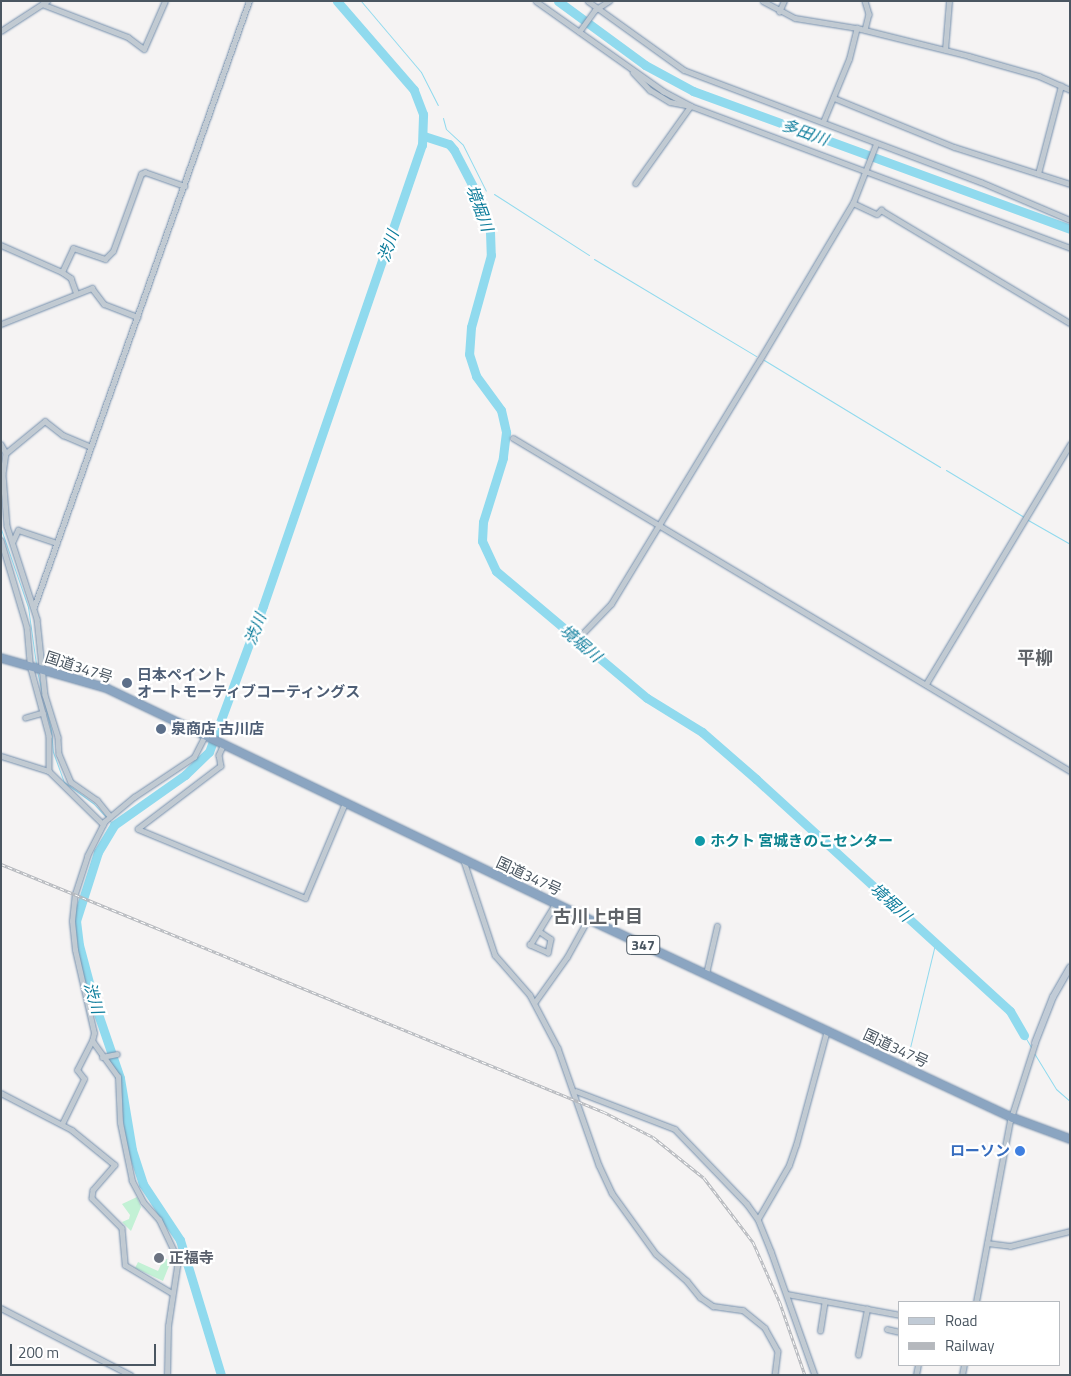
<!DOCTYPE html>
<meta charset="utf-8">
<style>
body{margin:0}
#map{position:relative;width:1071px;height:1376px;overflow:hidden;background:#f5f3f3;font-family:"Titillium Web","Noto Sans JP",sans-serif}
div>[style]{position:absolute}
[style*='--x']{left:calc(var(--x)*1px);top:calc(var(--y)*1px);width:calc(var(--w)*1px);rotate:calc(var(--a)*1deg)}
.green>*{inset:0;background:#c3f1d5}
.stream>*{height:1px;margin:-0.5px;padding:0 0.5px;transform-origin:0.5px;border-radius:0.5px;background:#90daee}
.river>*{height:9px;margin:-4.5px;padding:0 4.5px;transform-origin:4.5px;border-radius:4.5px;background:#90daee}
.roads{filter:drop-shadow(0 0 1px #7690ad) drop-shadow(0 0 1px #7690ad)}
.street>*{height:4.5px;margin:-2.25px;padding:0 2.25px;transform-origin:2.25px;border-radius:2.25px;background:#c1cad2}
.secondary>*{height:5.5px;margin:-2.75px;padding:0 2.75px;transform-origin:2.75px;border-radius:2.75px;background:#c1cbd6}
.highway>*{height:8px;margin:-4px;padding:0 4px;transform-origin:4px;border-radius:4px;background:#8ba5c1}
.rail>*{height:3px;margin-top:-1.5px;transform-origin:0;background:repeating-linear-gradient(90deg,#fff 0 4px,#b5b8bd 0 8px);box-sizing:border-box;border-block:1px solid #b5b8bd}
.dots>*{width:14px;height:14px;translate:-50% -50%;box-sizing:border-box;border:2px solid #fff;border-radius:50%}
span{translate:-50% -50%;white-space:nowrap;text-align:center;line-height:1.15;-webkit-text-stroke:4.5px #fff;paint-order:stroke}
.shield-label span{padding:1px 4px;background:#fff;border:1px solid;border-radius:4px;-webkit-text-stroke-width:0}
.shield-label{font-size:14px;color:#4a5661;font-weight:700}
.street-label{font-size:15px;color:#4a5661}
.service-label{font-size:15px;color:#4e5e75;font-weight:700}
.left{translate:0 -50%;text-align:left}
.culture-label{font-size:15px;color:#0d838f;font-weight:700}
.shop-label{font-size:15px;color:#366cbe;font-weight:700}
.right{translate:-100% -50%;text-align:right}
.worship-label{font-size:15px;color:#5b616d;font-weight:700}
.water-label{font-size:16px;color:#0c7c9b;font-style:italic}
.quarter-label{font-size:18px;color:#5f6368;font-weight:700}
.frame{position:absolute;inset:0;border:2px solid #4a5661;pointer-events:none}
.legend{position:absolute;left:898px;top:1301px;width:162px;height:65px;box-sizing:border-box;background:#fff;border:1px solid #b7bbc0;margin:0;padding:6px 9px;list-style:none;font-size:15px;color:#4a5661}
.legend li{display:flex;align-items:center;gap:10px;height:25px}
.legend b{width:25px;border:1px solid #b7bbc0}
.scale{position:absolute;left:10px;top:1344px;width:146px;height:22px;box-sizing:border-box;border:2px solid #4a5661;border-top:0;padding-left:6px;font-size:15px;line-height:18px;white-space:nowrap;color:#4a5661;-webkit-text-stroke:4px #fff;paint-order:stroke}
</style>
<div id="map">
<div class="green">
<i style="clip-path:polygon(137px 1197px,141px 1207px,131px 1231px,122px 1222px,129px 1219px,130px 1215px,122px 1204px)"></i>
<i style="clip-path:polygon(164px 1258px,171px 1261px,163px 1281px,135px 1268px,138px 1262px,158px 1271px)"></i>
</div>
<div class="stream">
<i style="--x:361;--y:1;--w:93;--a:49.8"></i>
<i style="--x:421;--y:72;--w:37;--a:63"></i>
<i style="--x:443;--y:118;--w:11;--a:75"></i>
<i style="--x:446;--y:129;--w:23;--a:43"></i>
<i style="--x:463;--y:145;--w:51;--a:63.4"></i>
<i style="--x:494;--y:194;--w:113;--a:32.7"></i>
<i style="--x:594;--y:259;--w:189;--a:30.9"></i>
<i style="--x:764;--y:360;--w:206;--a:31.3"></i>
<i style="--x:946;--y:470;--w:91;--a:31.1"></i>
<i style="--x:1;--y:499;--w:16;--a:90"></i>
<i style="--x:1028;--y:520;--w:48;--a:29.7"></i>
<i style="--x:1;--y:529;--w:83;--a:70.9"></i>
<i style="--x:28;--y:607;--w:58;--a:82"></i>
<i style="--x:37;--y:671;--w:61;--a:76.7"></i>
<i style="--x:51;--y:730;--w:22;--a:85"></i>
<i style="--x:53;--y:752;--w:32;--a:70"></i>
<i style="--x:64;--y:782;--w:37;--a:36"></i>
<i style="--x:94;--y:804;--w:18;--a:47"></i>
<i style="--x:109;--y:820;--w:7;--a:45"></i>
<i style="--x:1024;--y:1035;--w:16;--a:60"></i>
<i style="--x:1034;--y:1053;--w:42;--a:58.6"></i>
<i style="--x:1056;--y:1089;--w:18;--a:41"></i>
<i style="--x:907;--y:1060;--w:119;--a:-76.4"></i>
</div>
<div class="river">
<i style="--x:558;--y:1;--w:108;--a:36.3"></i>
<i style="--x:645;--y:65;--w:55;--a:28.4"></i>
<i style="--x:693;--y:91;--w:401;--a:20.1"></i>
<i style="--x:424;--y:136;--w:26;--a:18"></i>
<i style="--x:449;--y:144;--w:8;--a:50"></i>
<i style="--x:454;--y:150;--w:50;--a:62.4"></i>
<i style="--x:477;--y:194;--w:40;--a:71.1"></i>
<i style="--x:490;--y:232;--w:23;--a:88"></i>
<i style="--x:491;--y:255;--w:75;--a:105.5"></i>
<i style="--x:471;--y:327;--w:27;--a:94"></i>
<i style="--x:469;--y:354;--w:23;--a:72"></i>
<i style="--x:476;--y:376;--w:42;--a:53.7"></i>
<i style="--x:501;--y:410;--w:23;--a:77"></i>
<i style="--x:506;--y:432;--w:26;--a:97"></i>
<i style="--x:503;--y:458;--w:67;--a:107.4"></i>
<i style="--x:483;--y:522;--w:19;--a:93"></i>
<i style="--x:482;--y:541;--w:33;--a:65"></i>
<i style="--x:496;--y:571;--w:197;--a:40.1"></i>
<i style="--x:647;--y:698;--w:65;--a:31.7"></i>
<i style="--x:702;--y:732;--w:72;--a:41"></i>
<i style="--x:756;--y:779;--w:344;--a:42.4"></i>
<i style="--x:1010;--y:1011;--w:28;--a:60"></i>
<i style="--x:221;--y:1375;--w:141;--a:-106.9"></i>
<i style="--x:180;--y:1240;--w:67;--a:-123.5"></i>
<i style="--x:143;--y:1184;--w:36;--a:-108"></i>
<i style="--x:132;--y:1150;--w:73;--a:-99.5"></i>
<i style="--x:120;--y:1078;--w:77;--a:-108.9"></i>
<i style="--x:95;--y:1005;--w:62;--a:-104.9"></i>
<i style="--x:79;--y:945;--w:24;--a:-97"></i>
<i style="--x:76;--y:921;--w:72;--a:-72.3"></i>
<i style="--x:98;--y:852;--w:31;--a:-59"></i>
<i style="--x:114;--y:825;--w:87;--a:-35.2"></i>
<i style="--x:185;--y:775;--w:33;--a:-44"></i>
<i style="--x:209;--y:752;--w:156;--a:-69.7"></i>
<i style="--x:263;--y:606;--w:488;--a:-71"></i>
<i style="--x:422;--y:145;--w:31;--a:-88"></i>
<i style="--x:423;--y:114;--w:26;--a:-111"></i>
<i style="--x:414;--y:90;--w:118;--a:-130.9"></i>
</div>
<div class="roads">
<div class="street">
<i style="--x:536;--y:1;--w:156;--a:35.3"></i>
<i style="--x:663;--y:91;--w:32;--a:28"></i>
<i style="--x:691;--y:106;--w:405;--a:20.5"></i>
<i style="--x:588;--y:1;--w:118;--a:35.7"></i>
<i style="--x:684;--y:70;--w:317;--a:20.7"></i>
<i style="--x:981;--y:182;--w:97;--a:23.1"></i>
<i style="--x:763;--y:1;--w:36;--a:28"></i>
<i style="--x:795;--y:18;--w:63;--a:9.2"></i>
<i style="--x:857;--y:28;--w:115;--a:14"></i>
<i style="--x:969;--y:56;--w:73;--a:15.9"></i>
<i style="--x:1039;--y:76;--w:34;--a:24"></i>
<i style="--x:865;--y:1;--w:14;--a:73"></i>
<i style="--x:869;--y:14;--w:16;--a:104"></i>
<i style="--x:42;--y:4;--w:92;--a:21"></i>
<i style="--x:128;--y:37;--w:20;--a:37"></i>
<i style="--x:144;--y:49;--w:52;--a:-66.4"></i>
<i style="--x:779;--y:12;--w:12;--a:-66"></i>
<i style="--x:1;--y:31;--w:55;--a:-33.1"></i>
<i style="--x:579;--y:32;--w:27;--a:-54"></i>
<i style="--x:595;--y:10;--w:17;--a:-33"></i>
<i style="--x:945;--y:50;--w:49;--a:-85.3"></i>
<i style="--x:633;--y:72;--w:25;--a:47"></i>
<i style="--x:650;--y:90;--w:23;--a:31"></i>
<i style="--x:670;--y:102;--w:21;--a:11"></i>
<i style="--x:691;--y:106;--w:95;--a:125.5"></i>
<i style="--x:834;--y:98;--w:130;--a:22.2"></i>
<i style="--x:954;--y:147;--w:122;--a:17.7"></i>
<i style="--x:823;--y:122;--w:68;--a:-67.6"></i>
<i style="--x:849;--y:59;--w:32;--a:-76"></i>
<i style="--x:1038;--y:174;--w:91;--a:-75.4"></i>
<i style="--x:853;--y:203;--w:26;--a:25"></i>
<i style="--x:877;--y:214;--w:6;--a:-45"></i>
<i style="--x:881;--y:210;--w:220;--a:30.9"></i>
<i style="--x:1;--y:245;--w:67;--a:23.9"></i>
<i style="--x:62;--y:272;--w:26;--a:-65"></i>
<i style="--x:73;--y:248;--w:34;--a:19"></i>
<i style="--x:105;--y:259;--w:11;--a:-45"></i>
<i style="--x:113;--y:251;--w:82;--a:-70"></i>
<i style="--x:141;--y:174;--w:4;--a:-27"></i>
<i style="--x:145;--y:172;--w:42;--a:19.3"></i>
<i style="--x:62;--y:272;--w:11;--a:34"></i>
<i style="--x:71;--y:278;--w:15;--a:70"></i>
<i style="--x:1;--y:324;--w:98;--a:-21.6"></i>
<i style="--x:92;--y:288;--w:20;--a:53"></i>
<i style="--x:104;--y:304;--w:36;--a:21"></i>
<i style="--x:513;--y:438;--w:649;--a:30.87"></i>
<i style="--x:1;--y:444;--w:10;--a:61"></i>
<i style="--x:6;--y:453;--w:21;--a:98"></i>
<i style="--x:3;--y:474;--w:52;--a:85.6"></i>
<i style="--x:7;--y:526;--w:98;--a:72.1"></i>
<i style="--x:37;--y:619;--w:76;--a:84"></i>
<i style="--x:45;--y:695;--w:44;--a:72.8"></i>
<i style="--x:58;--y:737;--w:17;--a:87"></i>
<i style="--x:59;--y:754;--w:30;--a:67"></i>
<i style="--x:71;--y:782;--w:32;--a:35"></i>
<i style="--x:97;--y:800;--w:21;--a:51"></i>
<i style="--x:6;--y:453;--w:50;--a:-39.4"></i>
<i style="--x:45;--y:421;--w:23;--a:38"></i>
<i style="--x:63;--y:435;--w:30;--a:23"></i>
<i style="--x:1;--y:540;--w:91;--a:73.4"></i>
<i style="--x:27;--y:627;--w:38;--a:85"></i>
<i style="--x:30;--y:665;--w:50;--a:74.8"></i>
<i style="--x:43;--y:713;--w:18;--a:164"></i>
<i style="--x:13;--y:541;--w:12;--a:-66"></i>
<i style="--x:18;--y:530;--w:41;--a:18.4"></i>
<i style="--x:34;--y:607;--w:643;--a:-70.47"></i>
<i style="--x:583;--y:633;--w:40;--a:-46"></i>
<i style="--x:611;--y:604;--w:285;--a:-58.7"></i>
<i style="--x:759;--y:361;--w:184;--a:-59.3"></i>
<i style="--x:853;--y:203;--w:63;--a:-68.7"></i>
<i style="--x:926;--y:684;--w:280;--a:-59"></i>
<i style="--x:43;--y:713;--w:24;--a:75"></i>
<i style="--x:49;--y:736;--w:35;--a:90"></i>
<i style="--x:49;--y:771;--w:76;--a:44.5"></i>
<i style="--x:223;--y:746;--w:10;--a:114"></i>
<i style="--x:219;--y:755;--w:11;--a:80"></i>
<i style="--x:221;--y:766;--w:104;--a:142.8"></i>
<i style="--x:138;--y:829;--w:181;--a:22.4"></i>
<i style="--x:305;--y:898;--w:103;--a:-67.2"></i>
<i style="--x:1;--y:756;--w:50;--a:17.4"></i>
<i style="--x:464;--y:861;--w:99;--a:71.7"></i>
<i style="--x:495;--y:955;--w:53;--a:48.8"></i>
<i style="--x:530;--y:995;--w:60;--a:62.2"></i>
<i style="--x:558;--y:1048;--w:124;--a:70.7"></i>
<i style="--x:599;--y:1165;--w:31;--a:65"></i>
<i style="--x:612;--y:1193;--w:75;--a:54.2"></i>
<i style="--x:656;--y:1254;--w:41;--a:41.1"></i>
<i style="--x:687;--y:1281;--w:21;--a:51"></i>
<i style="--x:700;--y:1297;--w:16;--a:35"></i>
<i style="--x:713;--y:1306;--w:30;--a:8"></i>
<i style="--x:743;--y:1310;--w:28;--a:39"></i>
<i style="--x:765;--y:1328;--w:26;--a:61"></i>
<i style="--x:778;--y:1351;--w:24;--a:97"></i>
<i style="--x:539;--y:931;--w:14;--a:34"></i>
<i style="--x:551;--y:939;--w:14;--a:102"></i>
<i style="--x:548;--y:953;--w:20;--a:-156"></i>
<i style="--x:530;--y:945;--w:48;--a:-58.6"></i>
<i style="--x:706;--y:974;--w:49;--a:-77.1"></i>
<i style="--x:535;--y:1002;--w:55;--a:-54.6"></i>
<i style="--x:567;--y:957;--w:43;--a:-61.1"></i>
<i style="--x:102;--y:1057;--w:15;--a:-11"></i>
<i style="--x:576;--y:1091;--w:106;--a:21"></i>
<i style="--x:675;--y:1129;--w:104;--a:46.2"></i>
<i style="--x:747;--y:1204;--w:19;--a:54"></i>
<i style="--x:758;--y:1219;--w:35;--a:68"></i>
<i style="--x:771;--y:1251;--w:132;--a:70.5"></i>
<i style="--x:1;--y:1093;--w:80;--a:27.5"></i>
<i style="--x:72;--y:1130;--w:55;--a:39.1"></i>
<i style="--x:115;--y:1165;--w:33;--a:131"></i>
<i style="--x:93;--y:1190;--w:8;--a:97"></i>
<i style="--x:92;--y:1198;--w:42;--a:45"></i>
<i style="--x:122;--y:1228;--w:37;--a:85"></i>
<i style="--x:125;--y:1265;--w:55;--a:30.8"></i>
<i style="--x:62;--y:1124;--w:50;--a:-63.9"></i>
<i style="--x:84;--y:1079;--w:11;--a:-128"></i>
<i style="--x:77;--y:1070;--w:33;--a:-63"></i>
<i style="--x:758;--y:1219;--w:62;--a:-60.1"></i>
<i style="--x:789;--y:1165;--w:21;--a:-71"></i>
<i style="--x:796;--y:1145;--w:119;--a:-74.9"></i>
<i style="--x:987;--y:1243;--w:23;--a:7"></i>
<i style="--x:1010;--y:1246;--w:62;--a:-14"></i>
<i style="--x:787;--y:1294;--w:115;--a:10.5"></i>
<i style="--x:976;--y:1302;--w:184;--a:-79.4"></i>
<i style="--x:1010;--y:1121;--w:82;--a:-72.2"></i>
<i style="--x:1;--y:1308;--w:146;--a:27.3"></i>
<i style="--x:887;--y:1329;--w:13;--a:13"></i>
<i style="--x:820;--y:1331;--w:30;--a:-81"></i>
<i style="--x:858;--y:1355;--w:47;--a:-78.9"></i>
<i style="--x:167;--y:1375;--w:49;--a:-88.8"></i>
<i style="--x:168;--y:1326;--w:67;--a:-81.4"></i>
<i style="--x:178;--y:1260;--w:44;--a:-115.4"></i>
<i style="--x:159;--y:1220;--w:24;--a:-132"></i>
<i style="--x:143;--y:1202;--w:24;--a:-118"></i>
<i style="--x:132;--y:1181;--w:59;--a:-101.7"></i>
<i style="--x:120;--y:1123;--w:46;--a:-92.5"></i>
<i style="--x:118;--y:1077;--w:44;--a:-125.8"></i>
<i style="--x:92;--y:1041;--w:8;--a:-76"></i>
<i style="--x:94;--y:1033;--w:85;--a:-102.9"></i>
<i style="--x:75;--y:950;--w:29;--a:-96"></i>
<i style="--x:72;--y:921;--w:27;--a:-84"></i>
<i style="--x:75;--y:894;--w:40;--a:-72"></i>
<i style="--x:87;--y:856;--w:38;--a:-63"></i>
<i style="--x:104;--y:822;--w:39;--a:-40"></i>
<i style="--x:134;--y:797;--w:72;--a:-33.7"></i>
<i style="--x:194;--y:757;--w:22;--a:-63"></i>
<i style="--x:916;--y:1375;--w:10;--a:-79"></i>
<i style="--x:962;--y:1375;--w:10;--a:-79"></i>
</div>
<div class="secondary">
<i style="--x:1035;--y:1043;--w:49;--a:-68.6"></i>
<i style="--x:1053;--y:997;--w:34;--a:-60"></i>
</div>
<div class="highway">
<i style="--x:1;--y:658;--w:109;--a:15.9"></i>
<i style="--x:106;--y:688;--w:534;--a:25.61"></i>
<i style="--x:588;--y:919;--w:469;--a:25.1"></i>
<i style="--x:1013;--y:1118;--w:61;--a:20.2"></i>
</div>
</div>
<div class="rail">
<i style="--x:1;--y:864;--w:652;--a:22.36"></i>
<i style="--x:604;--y:1112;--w:55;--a:27"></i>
<i style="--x:653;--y:1137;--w:65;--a:38.8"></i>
<i style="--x:704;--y:1178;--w:81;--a:52.6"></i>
<i style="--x:753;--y:1242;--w:67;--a:66.1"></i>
<i style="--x:780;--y:1303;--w:76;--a:70.9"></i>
</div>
<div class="dots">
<i style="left:127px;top:683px;background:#5c6f8a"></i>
<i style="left:161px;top:729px;background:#5c6f8a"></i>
<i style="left:700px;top:841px;background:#0f9aa8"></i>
<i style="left:1020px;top:1151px;background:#3f7fe0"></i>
<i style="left:159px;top:1258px;background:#6b7280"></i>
</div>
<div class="shield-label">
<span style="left:643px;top:945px">347</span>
</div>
<div class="street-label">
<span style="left:79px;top:667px;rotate:18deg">国道347号</span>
<span style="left:529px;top:876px;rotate:25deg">国道347号</span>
<span style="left:896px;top:1048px;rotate:25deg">国道347号</span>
</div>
<div class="service-label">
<span class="left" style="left:137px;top:683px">日本ペイント<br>オートモーティブコーティングス</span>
<span class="left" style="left:171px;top:729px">泉商店 古川店</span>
</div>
<div class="culture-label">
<span class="left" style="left:710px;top:841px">ホクト 宮城きのこセンター</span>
</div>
<div class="shop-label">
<span class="right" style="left:1010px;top:1151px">ローソン</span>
</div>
<div class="worship-label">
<span class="left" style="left:169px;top:1258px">正福寺</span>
</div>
<div class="water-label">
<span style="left:805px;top:132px;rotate:20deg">多田川</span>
<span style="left:480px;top:208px;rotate:70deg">境堀川</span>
<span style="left:388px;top:246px;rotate:-71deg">渋川</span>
<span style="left:255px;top:629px;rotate:-69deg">渋川</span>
<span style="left:581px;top:643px;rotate:40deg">境堀川</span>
<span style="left:891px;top:902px;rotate:42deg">境堀川</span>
<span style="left:94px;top:998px;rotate:74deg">渋川</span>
</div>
<div class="quarter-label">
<span style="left:1035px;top:658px">平柳</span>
<span style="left:598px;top:917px">古川上中目</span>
</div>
<div class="frame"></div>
<ul class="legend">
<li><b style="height:6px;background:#c1cbd6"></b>Road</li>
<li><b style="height:6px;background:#b5b8bd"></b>Railway</li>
</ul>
<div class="scale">200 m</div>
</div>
